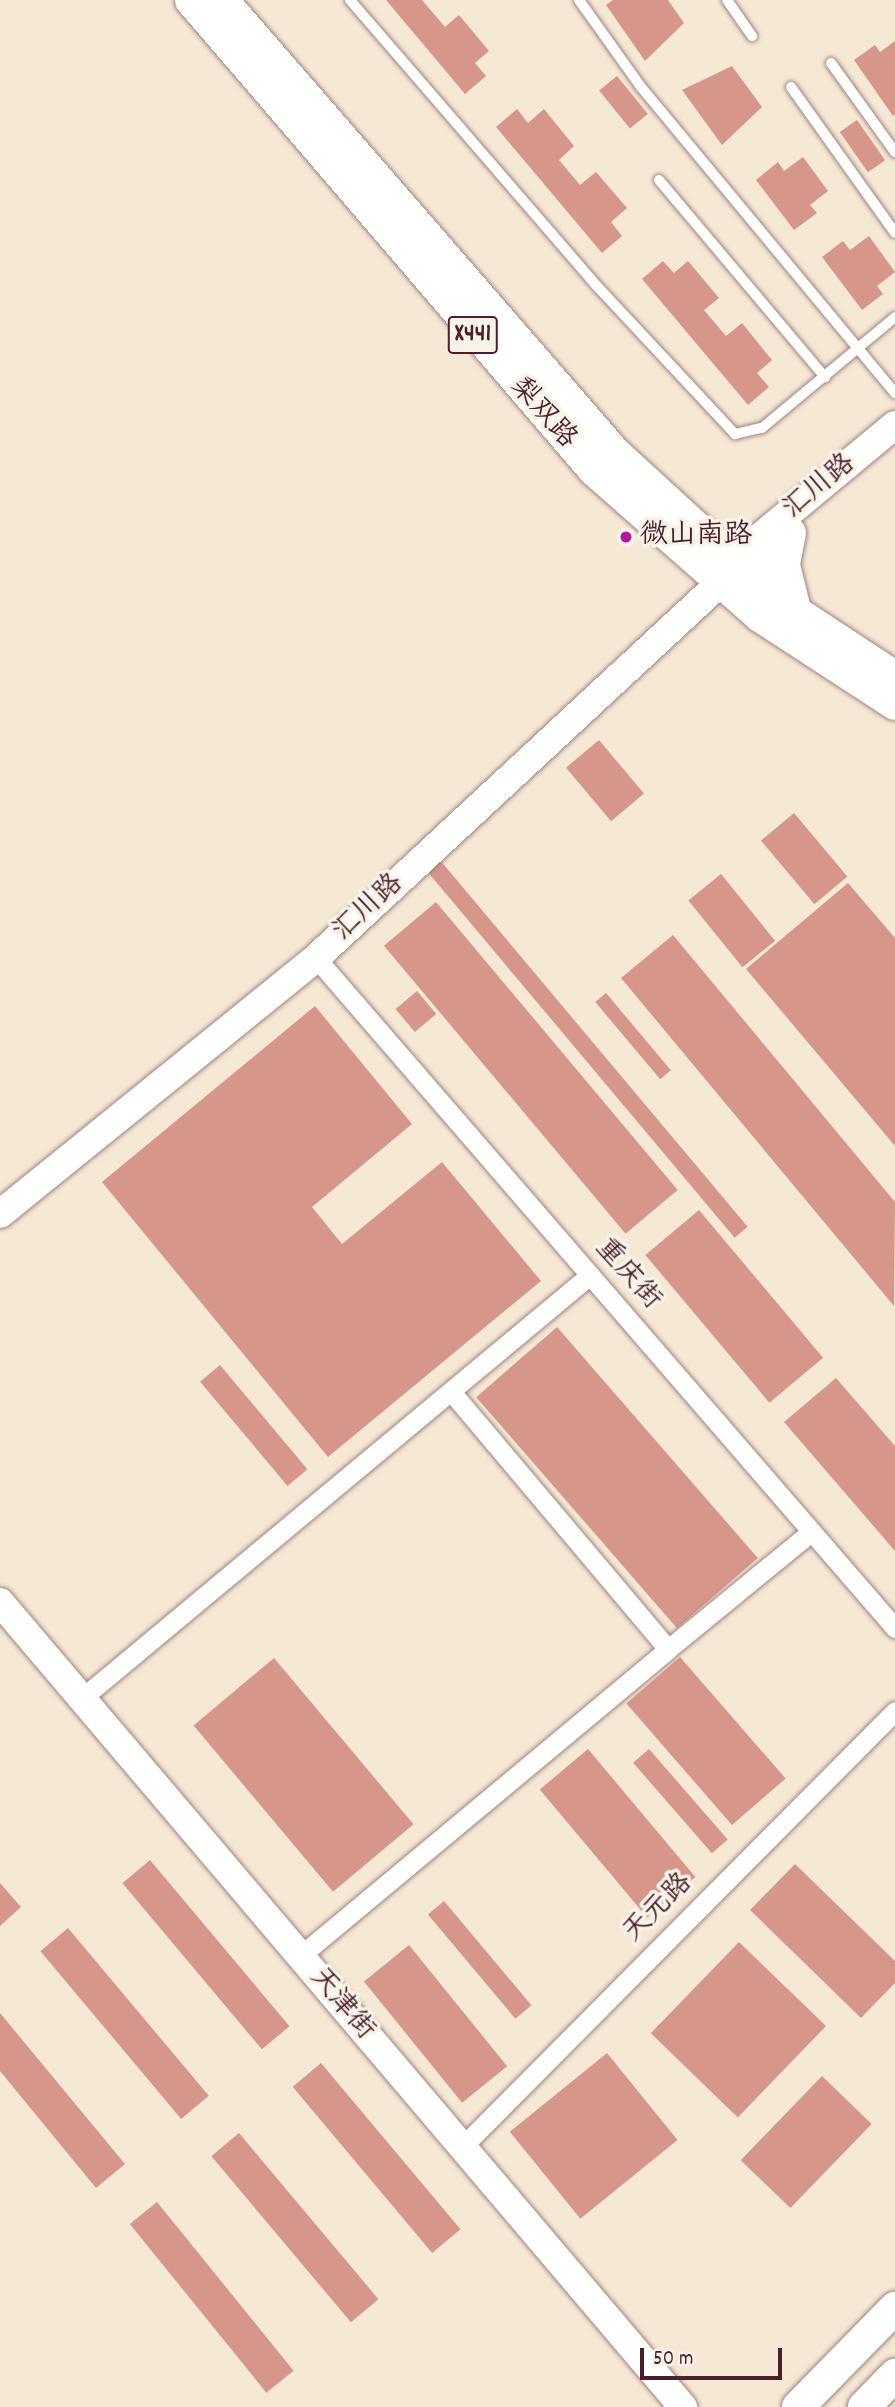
<!DOCTYPE html>
<meta charset="utf-8">
<style>
body{margin:0}
#map{position:relative;width:895px;height:2407px;overflow:hidden;background:#f5e8d4;font-family:Dekko,"LXGW WenKai TC",sans-serif}
div>[style]{position:absolute}
[style*='--x']{left:calc(var(--x)*1px);top:calc(var(--y)*1px);width:calc(var(--w)*1px);rotate:calc(var(--a)*1deg)}
.building>*{inset:0;background:#d6968b;transform-origin:0 0}
.roads{filter:drop-shadow(0 0 2px #a08480) drop-shadow(0 0 2px #a08480)}
.lane>*{height:10px;margin:-5px;padding:0 5px;transform-origin:5px;border-radius:5px;background:#fff}
.street>*{height:19px;margin:-9.5px;padding:0 9.5px;transform-origin:9.5px;border-radius:9.5px;background:#fff}
.secondary>*{height:28px;margin:-14px;padding:0 14px;transform-origin:14px;border-radius:14px;background:#fff}
.primary>*{height:32px;margin:-16px;padding:0 16px;transform-origin:16px;border-radius:16px;background:#fff}
.dots>*{width:19px;height:19px;translate:-50% -50%;box-sizing:border-box;border:4px solid #f7f3e8;border-radius:50%}
span{translate:-50% -50%;white-space:nowrap;text-align:center;line-height:1.15;-webkit-text-stroke:7px #f7f3e8;paint-order:stroke}
.shield-label span{padding:2px 5px;background:#f7f3e8;border:2px solid;border-radius:5px;-webkit-text-stroke-width:0}
.shield-label{font-size:26px;color:#4a1f2b;font-weight:700}
.street-label{font-size:28px;color:#4a1f2b}
.poi-label{font-size:28px;color:#4a1f2b}
.left{translate:0 -50%;text-align:left}
.scale{position:absolute;left:640px;top:2348px;width:142px;height:32px;box-sizing:border-box;border:4px solid #4a1f2b;border-top:0;padding-left:9px;font-size:21px;line-height:24px;white-space:nowrap;color:#4a1f2b;-webkit-text-stroke:5px #f7f3e8;paint-order:stroke}
</style>
<div id="map">
<div class="building">
<i style="clip-path:polygon(386px 0,422px 0,445px 27px,459px 15px,489px 51px,475px 63px,486px 76px,465px 94px)"></i>
<i style="clip-path:polygon(613px 0,668px 0,684px 23px,645px 61px,606px 5px)"></i>
<i style="clip-path:polygon(895px 41px,895px 114px,893px 116px,854px 60px,875px 45px,880px 52px)"></i>
<i style="clip-path:polygon(732px 66px,762px 107px,722px 145px,682px 90px)"></i>
<i style="left:617px;top:76px;width:49px;height:23px;rotate:51deg"></i>
<i style="clip-path:polygon(517px 109px,528px 123px,544px 109px,574px 146px,559px 160px,580px 185px,596px 172px,627px 208px,611px 222px,622px 236px,602px 253px,496px 127px)"></i>
<i style="left:857px;top:120px;width:49px;height:21px;rotate:55deg"></i>
<i style="clip-path:polygon(803px 157px,828px 191px,810px 205px,817px 213px,794px 230px,756px 180px,778px 162px,784px 171px)"></i>
<i style="clip-path:polygon(869px 236px,895px 272px,877px 286px,883px 294px,862px 310px,822px 257px,843px 241px,850px 250px)"></i>
<i style="clip-path:polygon(663px 261px,674px 273px,688px 261px,719px 298px,704px 310px,726px 336px,742px 323px,772px 360px,757px 373px,769px 387px,748px 405px,642px 279px)"></i>
<i style="left:599px;top:740px;width:70px;height:43px;rotate:50deg"></i>
<i style="left:794px;top:813px;width:83px;height:43px;rotate:50deg"></i>
<i style="left:434px;top:853px;width:488px;height:17px;rotate:50deg"></i>
<i style="left:721px;top:874px;width:86px;height:42px;rotate:51deg"></i>
<i style="clip-path:polygon(848px 883px,895px 938px,895px 1146px,746px 969px)"></i>
<i style="left:436px;top:902px;width:376px;height:68px;rotate:50deg"></i>
<i style="clip-path:polygon(673px 935px,895px 1202px,894px 1306px,621px 978px)"></i>
<i style="left:417px;top:991px;width:30px;height:28px;rotate:50deg"></i>
<i style="left:606px;top:993px;width:101px;height:14px;rotate:50deg"></i>
<i style="clip-path:polygon(315px 1006px,412px 1124px,312px 1207px,342px 1244px,442px 1162px,541px 1281px,328px 1457px,102px 1182px)"></i>
<i style="left:699px;top:1210px;width:193px;height:70px;rotate:50deg"></i>
<i style="left:557px;top:1327px;width:306px;height:107px;rotate:49deg"></i>
<i style="left:220px;top:1365px;width:136px;height:26px;rotate:50deg"></i>
<i style="clip-path:polygon(836px 1378px,895px 1446px,895px 1551px,784px 1422px)"></i>
<i style="left:680px;top:1657px;width:161px;height:71px;rotate:49deg"></i>
<i style="left:274px;top:1658px;width:217px;height:105px;rotate:50deg"></i>
<i style="left:588px;top:1749px;width:167px;height:63px;rotate:50deg"></i>
<i style="left:649px;top:1749px;width:120px;height:21px;rotate:49deg"></i>
<i style="left:150px;top:1860px;width:217px;height:36px;rotate:50deg"></i>
<i style="clip-path:polygon(795px 1864px,895px 1961px,895px 1983px,861px 2018px,750px 1910px)"></i>
<i style="clip-path:polygon(0 1883px,21px 1907px,0 1926px)"></i>
<i style="left:444px;top:1901px;width:136px;height:21px;rotate:50deg"></i>
<i style="left:68px;top:1928px;width:219px;height:36px;rotate:50deg"></i>
<i style="left:739px;top:1942px;width:121px;height:127px;rotate:44deg"></i>
<i style="left:409px;top:1945px;width:156px;height:58px;rotate:51deg"></i>
<i style="clip-path:polygon(0 2013px,125px 2164px,96px 2188px,0 2071px)"></i>
<i style="left:607px;top:2053px;width:112px;height:125px;rotate:51deg"></i>
<i style="left:321px;top:2063px;width:217px;height:37px;rotate:50deg"></i>
<i style="left:822px;top:2076px;width:69px;height:117px;rotate:44deg"></i>
<i style="left:239px;top:2133px;width:217px;height:36px;rotate:50deg"></i>
<i style="left:157px;top:2202px;width:217px;height:35px;rotate:51deg"></i>
</div>
<div class="roads">
<div class="lane">
<i style="--x:350;--y:0;--w:376;--a:49.2"></i>
<i style="--x:596;--y:285;--w:204;--a:47"></i>
<i style="--x:735;--y:434;--w:28;--a:-13"></i>
<i style="--x:762;--y:428;--w:173;--a:-39.8"></i>
<i style="--x:579;--y:0;--w:107;--a:54.5"></i>
<i style="--x:641;--y:87;--w:398;--a:50.3"></i>
<i style="--x:727;--y:0;--w:44;--a:55.2"></i>
<i style="--x:831;--y:63;--w:110;--a:54.3"></i>
<i style="--x:791;--y:87;--w:179;--a:54.5"></i>
<i style="--x:659;--y:180;--w:258;--a:49.9"></i>
</div>
<div class="street">
<i style="--x:316;--y:958;--w:886;--a:49.17"></i>
<i style="--x:454;--y:1395;--w:332;--a:49.9"></i>
<i style="--x:668;--y:1649;--w:185;--a:-39.3"></i>
<i style="--x:82;--y:1698;--w:661;--a:-39.78"></i>
<i style="--x:300;--y:1956;--w:479;--a:-39.8"></i>
<i style="--x:462;--y:2147;--w:614;--a:-45.2"></i>
</div>
<div class="secondary">
<i style="--x:774;--y:608;--w:55;--a:-98.4"></i>
<i style="--x:766;--y:554;--w:33;--a:-69"></i>
<i style="--x:0;--y:1214;--w:407;--a:-39"></i>
<i style="--x:316;--y:958;--w:551;--a:-42.87"></i>
<i style="--x:720;--y:583;--w:25;--a:-63"></i>
<i style="--x:731;--y:561;--w:213;--a:-39.7"></i>
<i style="--x:0;--y:1602;--w:1056;--a:49.69"></i>
</div>
<div class="primary">
<i style="--x:191;--y:0;--w:619;--a:49.39"></i>
<i style="--x:594;--y:470;--w:221;--a:41.3"></i>
<i style="--x:760;--y:616;--w:161;--a:33.1"></i>
<i style="--x:222;--y:0;--w:598;--a:49.07"></i>
<i style="--x:614;--y:452;--w:212;--a:42.5"></i>
<i style="--x:770;--y:595;--w:149;--a:33.3"></i>
<i style="--x:790;--y:533;--w:33;--a:101"></i>
<i style="--x:784;--y:565;--w:50;--a:76.2"></i>
<i style="--x:798;--y:2407;--w:139;--a:-45.6"></i>
<i style="--x:864;--y:2407;--w:45;--a:-45.9"></i>
</div>
</div>
<div class="dots">
<i style="left:626px;top:537px;background:#b5179e"></i>
</div>
<div class="shield-label">
<span style="left:473px;top:335px">X441</span>
</div>
<div class="street-label">
<span style="left:542px;top:414px;rotate:48deg">梨双路</span>
<span style="left:820px;top:488px;rotate:-40deg">汇川路</span>
<span style="left:369px;top:909px;rotate:-43deg">汇川路</span>
<span style="left:627px;top:1275px;rotate:49deg">重庆街</span>
<span style="left:659px;top:1909px;rotate:-45deg">天元路</span>
<span style="left:341px;top:2005px;rotate:50deg">天津街</span>
</div>
<div class="poi-label">
<span class="left" style="left:640px;top:537px">微山南路</span>
</div>
<div class="scale">50 m</div>
</div>
